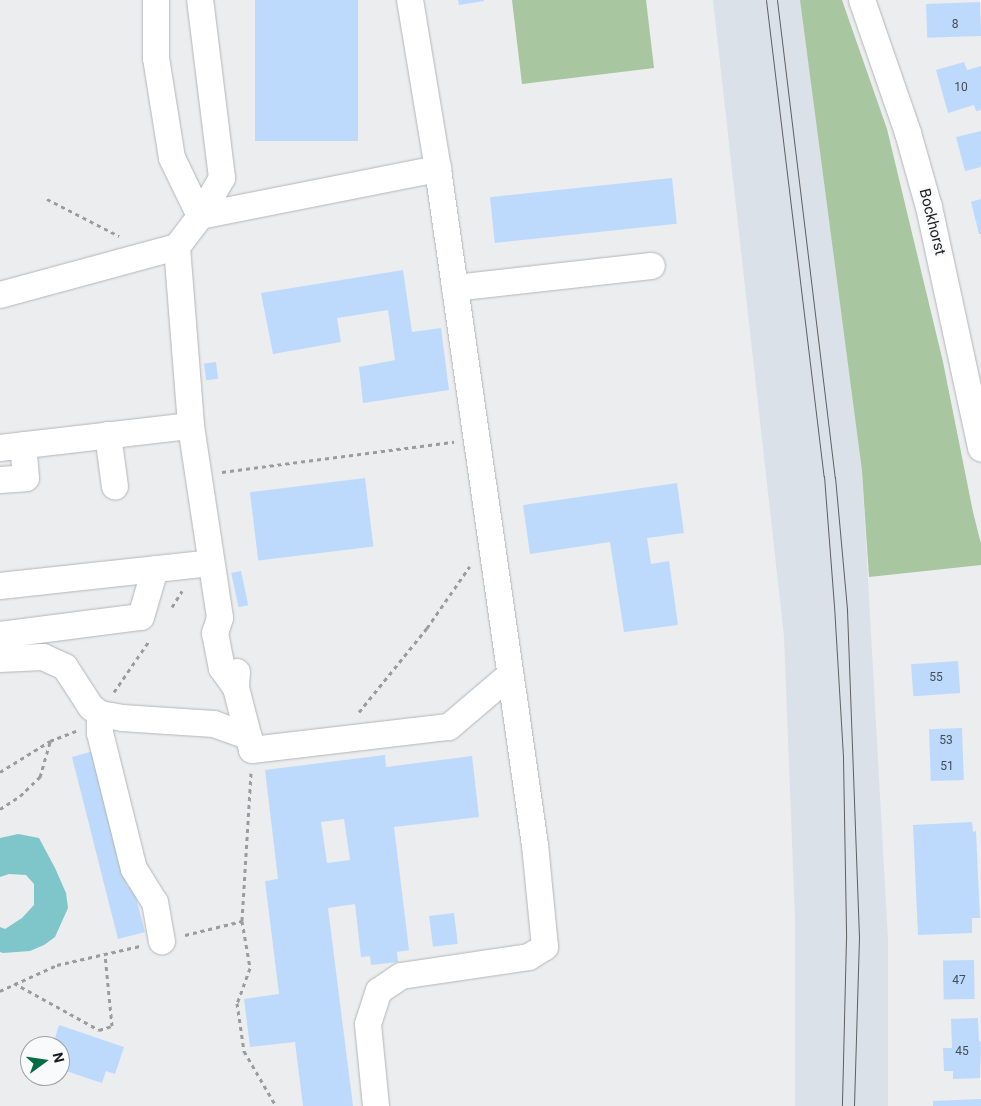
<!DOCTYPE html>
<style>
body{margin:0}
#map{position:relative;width:981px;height:1106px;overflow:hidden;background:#ebedef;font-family:Roboto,sans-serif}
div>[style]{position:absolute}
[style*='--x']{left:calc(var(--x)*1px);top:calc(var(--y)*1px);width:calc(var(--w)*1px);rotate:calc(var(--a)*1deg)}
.built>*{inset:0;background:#dbe1e9}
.green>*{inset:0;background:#a8c69f}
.water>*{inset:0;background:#7ec6c9}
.building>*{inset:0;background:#bddafd;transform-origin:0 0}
.path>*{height:3px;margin-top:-1.5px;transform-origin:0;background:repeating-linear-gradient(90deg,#9a9c9d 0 4px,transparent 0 8px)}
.roads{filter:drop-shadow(0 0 1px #b4b5b7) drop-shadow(0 0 1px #b4b5b7)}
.minor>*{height:26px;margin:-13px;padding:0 13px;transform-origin:13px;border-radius:13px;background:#fff}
.tram>*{height:1px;margin:-0.5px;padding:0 0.5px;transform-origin:0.5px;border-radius:0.5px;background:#5e5f60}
span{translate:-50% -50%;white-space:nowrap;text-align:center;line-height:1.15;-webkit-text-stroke:4px #f9fafc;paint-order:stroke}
.number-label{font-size:12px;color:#444c54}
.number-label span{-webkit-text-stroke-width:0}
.street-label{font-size:15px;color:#1b1c1c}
.north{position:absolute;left:20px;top:1036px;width:50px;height:50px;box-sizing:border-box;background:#f9fafc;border:1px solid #a0a1a2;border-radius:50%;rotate:76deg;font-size:14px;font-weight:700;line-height:20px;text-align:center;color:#1b1c1c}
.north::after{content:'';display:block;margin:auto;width:18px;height:22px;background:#006d45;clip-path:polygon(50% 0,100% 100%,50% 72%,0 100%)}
</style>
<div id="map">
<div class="built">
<i style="clip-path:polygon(713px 0,800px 0,862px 471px,888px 939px,888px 1106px,795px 1106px,795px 919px,784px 636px)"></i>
</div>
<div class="green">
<i style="clip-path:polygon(512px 0,646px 0,654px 68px,522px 84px)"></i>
<i style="clip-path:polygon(800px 0,842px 0,887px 129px,943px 362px,973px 512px,981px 544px,981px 565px,869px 577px,862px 471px)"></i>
</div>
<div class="water">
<i style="clip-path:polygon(18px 834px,39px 838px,55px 868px,66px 893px,68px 908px,55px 937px,44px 945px,30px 951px,3px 953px,0 952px,0 927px,5px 929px,22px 918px,34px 905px,34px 884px,26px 875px,9px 874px,0 877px,0 838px)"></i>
</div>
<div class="building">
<i style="left:255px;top:0;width:103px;height:141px"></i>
<i style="clip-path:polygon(458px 0,484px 0,484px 1px,459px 5px)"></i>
<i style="left:980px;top:2px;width:34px;height:54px;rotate:88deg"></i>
<i style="clip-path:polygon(964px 62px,967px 70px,981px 66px,981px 110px,976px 111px,974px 105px,948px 113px,936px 70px)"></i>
<i style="clip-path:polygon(981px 131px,981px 167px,965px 171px,956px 137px)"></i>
<i style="left:672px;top:178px;width:46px;height:183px;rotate:84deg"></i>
<i style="clip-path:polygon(981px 199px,981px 234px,979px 234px,971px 202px)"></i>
<i style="clip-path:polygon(403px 270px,412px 332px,441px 328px,449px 390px,363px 403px,359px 367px,395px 360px,388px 310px,337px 318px,341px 342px,273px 354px,261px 293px)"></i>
<i style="left:216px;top:362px;width:17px;height:12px;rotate:83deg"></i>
<i style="left:365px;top:478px;width:69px;height:116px;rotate:83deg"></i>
<i style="clip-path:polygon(677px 483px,684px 533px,647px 538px,651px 564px,669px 561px,678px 625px,624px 632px,610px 542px,530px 554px,523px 505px)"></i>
<i style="left:241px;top:571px;width:35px;height:10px;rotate:78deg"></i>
<i style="left:958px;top:661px;width:32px;height:47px;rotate:86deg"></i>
<i style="left:962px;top:728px;width:52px;height:33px;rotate:88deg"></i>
<i style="clip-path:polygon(97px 750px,106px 800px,128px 887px,133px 886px,145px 932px,118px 939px,72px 757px)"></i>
<i style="clip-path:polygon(evenodd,385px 755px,386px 767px,472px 756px,479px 817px,394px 827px,409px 950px,397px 952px,398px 962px,371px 965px,370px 956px,361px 957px,355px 904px,328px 908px,353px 1106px,303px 1106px,295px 1042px,250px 1047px,244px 999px,279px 994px,265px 881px,278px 879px,265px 770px,385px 755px,344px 819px,350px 860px,327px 863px,321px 822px,344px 819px)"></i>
<i style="clip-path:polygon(972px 822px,973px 832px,976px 831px,980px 918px,972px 918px,972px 933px,918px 935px,913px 825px)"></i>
<i style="left:454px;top:913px;width:31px;height:25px;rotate:83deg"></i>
<i style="left:974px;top:960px;width:39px;height:31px;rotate:89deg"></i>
<i style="clip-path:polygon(978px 1018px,979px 1042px,981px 1041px,980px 1078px,953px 1079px,953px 1071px,944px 1071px,943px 1048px,952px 1048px,951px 1019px)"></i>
<i style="clip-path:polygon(59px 1025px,124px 1047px,115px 1074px,106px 1071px,102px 1083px,60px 1069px,60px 1046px,39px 1046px,41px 1040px,53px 1045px)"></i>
<i style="clip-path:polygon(981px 1099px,981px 1106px,933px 1106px,933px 1101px)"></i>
</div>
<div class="path">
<i style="--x:47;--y:199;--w:81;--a:27.2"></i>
<i style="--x:222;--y:472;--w:234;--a:-7.4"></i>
<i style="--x:172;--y:607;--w:19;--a:-58"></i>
<i style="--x:114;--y:692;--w:62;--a:-55.5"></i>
<i style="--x:359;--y:712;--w:108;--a:-51"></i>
<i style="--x:427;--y:628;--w:75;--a:-55.3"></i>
<i style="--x:0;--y:772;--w:59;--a:-31.8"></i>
<i style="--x:251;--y:773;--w:148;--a:93.5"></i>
<i style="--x:242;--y:921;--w:48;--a:80.3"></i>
<i style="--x:250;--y:968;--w:37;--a:110"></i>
<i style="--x:237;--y:1003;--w:49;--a:81.7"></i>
<i style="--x:244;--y:1051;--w:64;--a:59.8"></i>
<i style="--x:0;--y:809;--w:24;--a:-33"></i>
<i style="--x:20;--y:796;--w:28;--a:-44"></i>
<i style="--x:40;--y:777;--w:37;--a:-74"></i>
<i style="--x:50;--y:741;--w:28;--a:-21"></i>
<i style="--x:185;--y:935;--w:59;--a:-13.8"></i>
<i style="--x:14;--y:983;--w:97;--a:28.9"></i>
<i style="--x:99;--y:1030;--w:14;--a:-17"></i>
<i style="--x:112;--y:1026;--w:72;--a:-95.6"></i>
<i style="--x:0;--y:991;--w:63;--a:-24.5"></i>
<i style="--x:57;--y:965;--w:85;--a:-12.9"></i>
</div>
<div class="roads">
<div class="minor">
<i style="--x:156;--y:0;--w:58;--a:90"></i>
<i style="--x:156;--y:58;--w:101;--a:80.9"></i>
<i style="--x:172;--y:158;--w:64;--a:64.2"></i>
<i style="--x:200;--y:216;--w:44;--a:-59.9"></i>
<i style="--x:222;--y:178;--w:179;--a:-97"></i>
<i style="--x:862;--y:0;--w:141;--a:70.9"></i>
<i style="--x:908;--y:133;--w:77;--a:74.2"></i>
<i style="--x:929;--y:207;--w:247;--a:77.8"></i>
<i style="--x:177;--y:247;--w:180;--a:85.5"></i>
<i style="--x:191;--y:426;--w:194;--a:81.4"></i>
<i style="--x:220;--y:618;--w:16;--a:108"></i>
<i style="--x:215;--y:633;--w:36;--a:79"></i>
<i style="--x:222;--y:668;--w:24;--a:55"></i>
<i style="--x:455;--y:288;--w:198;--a:-6.4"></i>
<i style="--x:0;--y:295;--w:183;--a:-15.2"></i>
<i style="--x:177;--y:247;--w:39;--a:-53"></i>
<i style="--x:200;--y:216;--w:243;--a:-11.2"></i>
<i style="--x:108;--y:435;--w:52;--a:82.3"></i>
<i style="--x:0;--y:448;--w:192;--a:-6.6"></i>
<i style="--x:0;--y:480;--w:26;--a:-4"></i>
<i style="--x:26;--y:478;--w:33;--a:-95"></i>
<i style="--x:0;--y:586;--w:212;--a:-6.2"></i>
<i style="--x:0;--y:635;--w:142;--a:-7.3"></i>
<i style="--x:141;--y:617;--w:50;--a:-73.7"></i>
<i style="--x:0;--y:659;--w:43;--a:-2.7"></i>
<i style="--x:43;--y:657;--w:24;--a:24"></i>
<i style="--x:65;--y:667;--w:48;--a:57"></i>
<i style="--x:91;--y:707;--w:11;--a:38"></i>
<i style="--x:100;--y:714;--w:19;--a:90"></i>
<i style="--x:100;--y:733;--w:140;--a:76"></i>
<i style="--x:134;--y:869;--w:39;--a:58"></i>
<i style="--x:155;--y:902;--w:40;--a:80"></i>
<i style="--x:237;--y:672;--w:16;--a:94"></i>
<i style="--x:236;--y:688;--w:64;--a:75.5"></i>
<i style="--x:252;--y:750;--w:198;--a:-6.7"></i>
<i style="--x:449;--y:727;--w:80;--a:-40.4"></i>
<i style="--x:100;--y:714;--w:22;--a:10"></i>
<i style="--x:122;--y:718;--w:92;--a:3.7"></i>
<i style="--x:214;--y:724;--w:37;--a:20"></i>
<i style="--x:376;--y:1106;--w:82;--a:-95.6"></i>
<i style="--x:368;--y:1024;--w:35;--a:-72"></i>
<i style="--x:379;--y:991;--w:27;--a:-34"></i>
<i style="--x:401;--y:976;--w:129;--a:-8.4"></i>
<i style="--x:529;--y:957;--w:19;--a:-32"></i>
<i style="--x:545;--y:947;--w:102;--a:-95.6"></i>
<i style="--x:535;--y:845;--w:683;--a:-98.17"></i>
<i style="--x:438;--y:169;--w:171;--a:-99.4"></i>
</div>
</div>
<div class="tram">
<i style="--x:766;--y:0;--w:480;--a:83.1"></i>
<i style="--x:824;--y:476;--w:129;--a:85.6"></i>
<i style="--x:834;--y:605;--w:153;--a:86.6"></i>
<i style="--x:843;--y:758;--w:180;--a:89"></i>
<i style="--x:846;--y:938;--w:168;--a:91.4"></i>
<i style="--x:777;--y:0;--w:481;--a:83.1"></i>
<i style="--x:835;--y:477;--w:134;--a:84.8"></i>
<i style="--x:847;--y:610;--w:327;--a:87.9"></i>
<i style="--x:859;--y:937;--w:169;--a:91.7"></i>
</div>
<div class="number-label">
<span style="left:955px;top:25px">8</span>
<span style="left:961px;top:88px">10</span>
<span style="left:936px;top:678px">55</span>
<span style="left:946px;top:741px">53</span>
<span style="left:947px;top:767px">51</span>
<span style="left:959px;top:981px">47</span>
<span style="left:962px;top:1052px">45</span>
</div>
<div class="street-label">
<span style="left:932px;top:222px;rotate:76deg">Bockhorst</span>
</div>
<div class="north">N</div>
</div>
